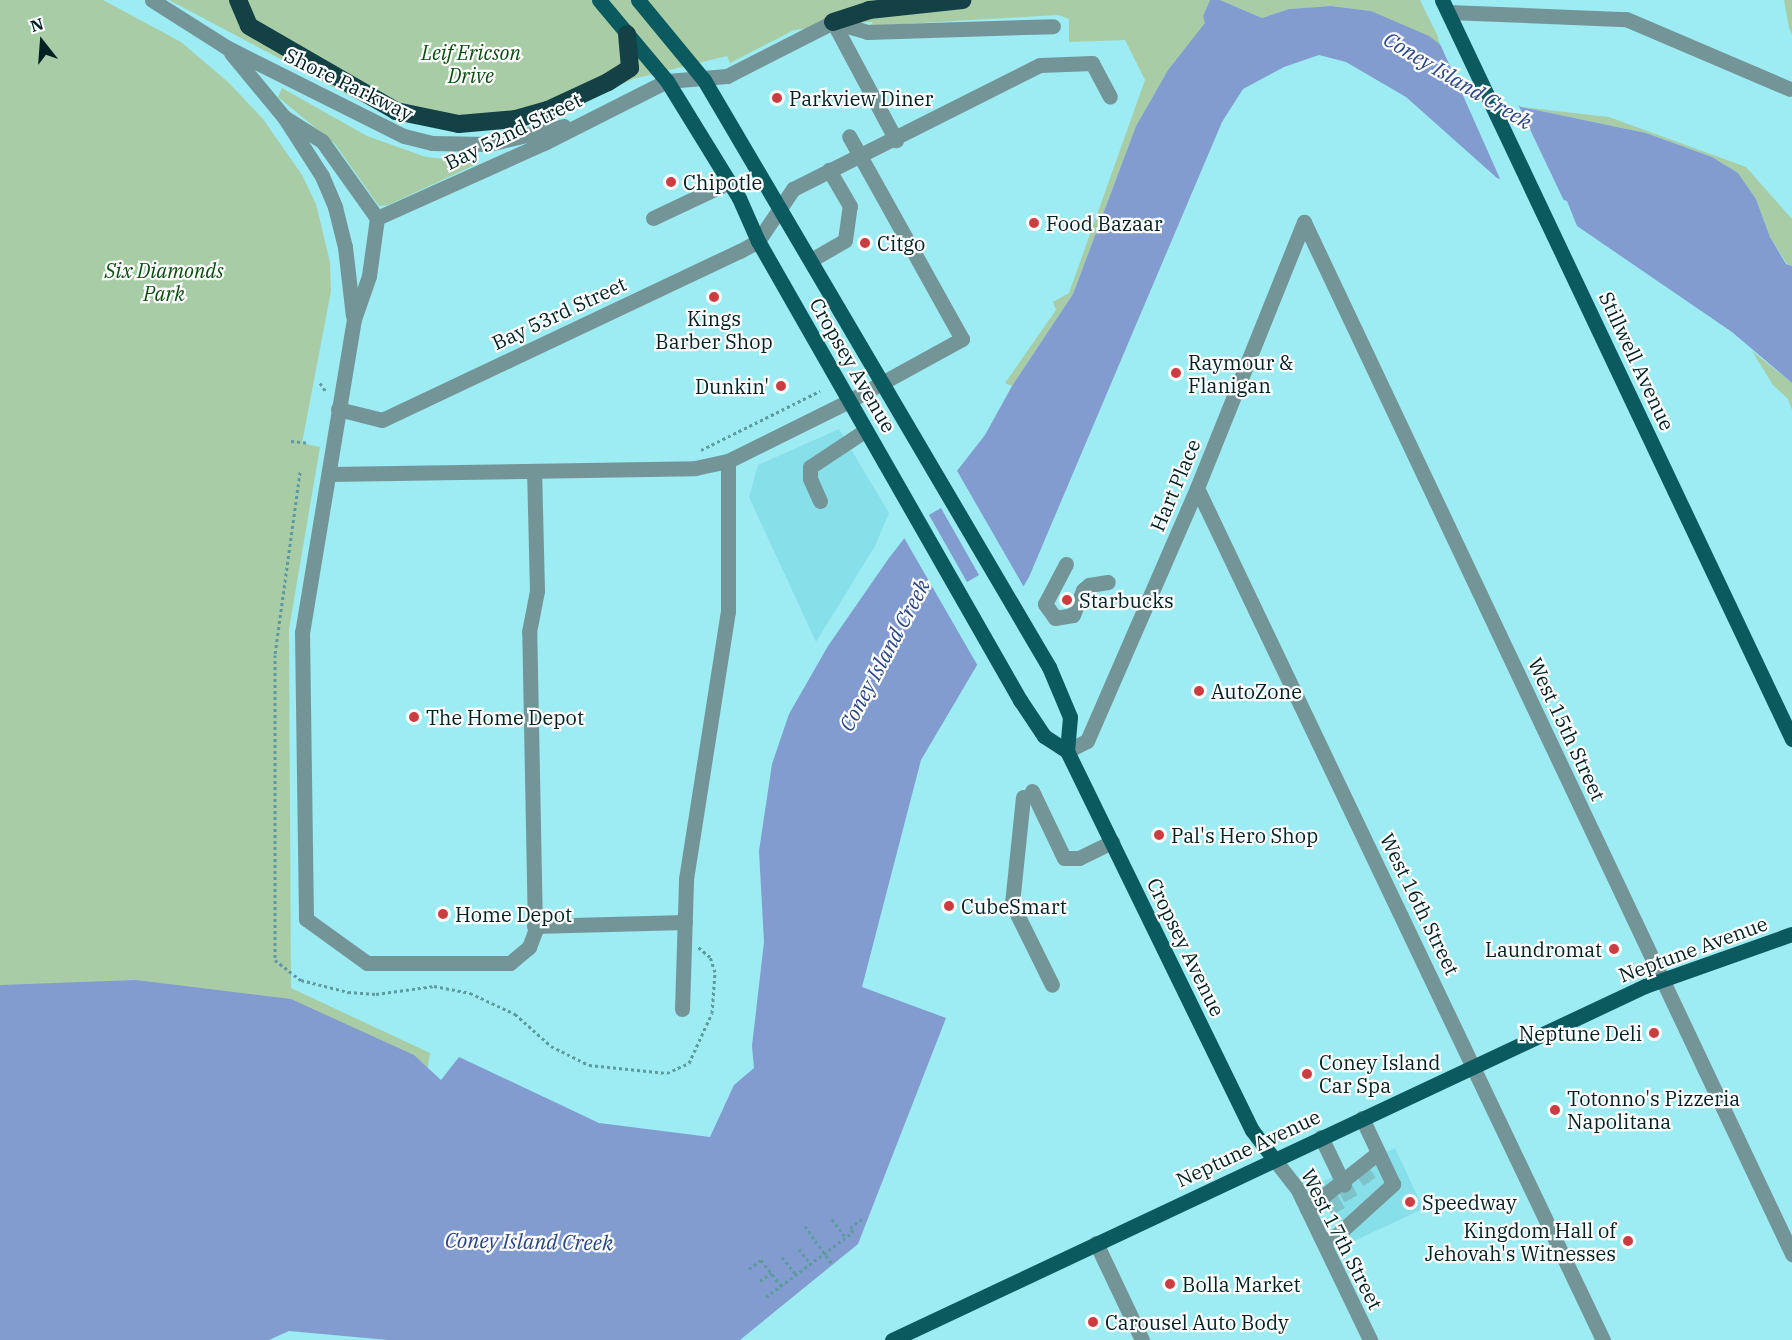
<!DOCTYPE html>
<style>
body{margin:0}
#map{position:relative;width:1792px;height:1340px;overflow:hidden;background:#9debf3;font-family:"IBM Plex Serif",serif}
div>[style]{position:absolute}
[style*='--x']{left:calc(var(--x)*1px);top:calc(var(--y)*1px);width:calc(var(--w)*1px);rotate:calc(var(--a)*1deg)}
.built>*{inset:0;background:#87e0e9;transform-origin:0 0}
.green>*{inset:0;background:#a8cda6}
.water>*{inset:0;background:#829cd0}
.pier>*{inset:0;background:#9debf3}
.minor-tunnel>*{height:15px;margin-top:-7.5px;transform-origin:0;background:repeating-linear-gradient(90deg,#7ec3ca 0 15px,transparent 0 23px)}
.path>*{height:3px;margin-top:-1.5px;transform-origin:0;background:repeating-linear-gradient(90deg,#5e9aa0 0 3px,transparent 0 6px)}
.minor>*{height:15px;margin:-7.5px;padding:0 7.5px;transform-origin:7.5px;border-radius:7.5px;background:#749598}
.major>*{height:15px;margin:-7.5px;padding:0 7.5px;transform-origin:7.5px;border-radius:7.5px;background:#0a5a60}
.highway>*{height:18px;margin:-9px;padding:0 9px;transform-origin:9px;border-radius:9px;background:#134145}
.dots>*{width:16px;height:16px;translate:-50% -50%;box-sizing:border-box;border:3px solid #fdfdfd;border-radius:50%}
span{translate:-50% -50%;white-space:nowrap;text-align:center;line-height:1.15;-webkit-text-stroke:4.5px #fdfdfd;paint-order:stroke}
.park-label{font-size:20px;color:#094c0e;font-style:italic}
.street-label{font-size:20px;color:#002124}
.poi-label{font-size:20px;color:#002124}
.left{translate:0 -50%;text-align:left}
.right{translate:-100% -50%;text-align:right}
.water-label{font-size:21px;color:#294686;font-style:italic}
.north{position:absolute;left:12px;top:12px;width:60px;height:60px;-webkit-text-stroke:4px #fdfdfd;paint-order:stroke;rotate:343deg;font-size:16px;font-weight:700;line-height:24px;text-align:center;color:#002124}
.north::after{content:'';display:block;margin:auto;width:21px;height:27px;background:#002124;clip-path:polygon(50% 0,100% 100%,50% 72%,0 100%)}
</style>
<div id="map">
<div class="built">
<i style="clip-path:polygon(839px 429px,889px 513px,875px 546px,816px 642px,749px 497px,758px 465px)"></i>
<i style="left:1395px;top:1148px;width:67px;height:83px;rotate:65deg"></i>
</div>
<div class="green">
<i style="clip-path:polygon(0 0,103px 0,181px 42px,228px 82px,263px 119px,302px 175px,316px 204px,330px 262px,331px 291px,302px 443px,320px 447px,289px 629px,291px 988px,430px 1053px,427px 1072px,0 1031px)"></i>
<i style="clip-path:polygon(169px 0,1210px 0,1203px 16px,1206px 23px,1168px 70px,1136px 126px,1073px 294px,1012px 386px,1005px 383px,1056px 310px,1053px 302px,1069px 293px,1145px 80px,1125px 40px,1069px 42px,1069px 19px,1058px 15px,870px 26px,873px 22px,869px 22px,794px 30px,730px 63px,727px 56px,633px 79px,545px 119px,410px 121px,371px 107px)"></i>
<i style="clip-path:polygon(1220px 0,1420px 0,1442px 45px,1371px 11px,1331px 6px,1289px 9px,1262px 18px)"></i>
<i style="clip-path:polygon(1784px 0,1792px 0,1792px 34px,1789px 28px)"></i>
<i style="clip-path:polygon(282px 88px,367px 136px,426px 157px,479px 163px,388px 205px,379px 206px,335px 144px,278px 97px)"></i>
<i style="clip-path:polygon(1521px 107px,1609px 117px,1746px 167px,1792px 219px,1792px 266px,1787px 264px,1770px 237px,1756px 199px,1738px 173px,1712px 157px,1646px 133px)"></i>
<i style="clip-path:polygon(1752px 351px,1792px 383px,1792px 410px,1788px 399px,1773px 385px)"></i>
</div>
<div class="water">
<i style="clip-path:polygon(1210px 0,1220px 0,1262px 18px,1289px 9px,1331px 6px,1371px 11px,1429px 36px,1521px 107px,1646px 133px,1712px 157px,1738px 173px,1756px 199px,1770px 237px,1786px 264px,1792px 266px,1792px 383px,1732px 332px,1577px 226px,1567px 201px,1497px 178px,1406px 97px,1346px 62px,1319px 55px,1284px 67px,1243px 89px,1222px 122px,1029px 577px,921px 760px,862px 987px,946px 1018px,858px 1244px,740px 1340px,388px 1340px,289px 1331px,269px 1340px,0 1340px,0 985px,136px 980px,291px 999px,414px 1055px,441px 1080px,459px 1057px,599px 1123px,710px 1137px,734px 1085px,754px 1068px,752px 1046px,764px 942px,759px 851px,772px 764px,789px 714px,828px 646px,889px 558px,985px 435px,1012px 386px,1073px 294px,1136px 126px,1168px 70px,1205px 23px,1203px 16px)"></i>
</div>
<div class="pier">
<i style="clip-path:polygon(1437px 37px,1516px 100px,1566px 205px,1501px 181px)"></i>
<i style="clip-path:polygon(evenodd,956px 469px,1025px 589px,979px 668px,903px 536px,956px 469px,941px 508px,979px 575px,967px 582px,929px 515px,941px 508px)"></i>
</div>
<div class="minor-tunnel">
<i style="--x:1361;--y:1169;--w:19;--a:55"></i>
<i style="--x:1344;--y:1185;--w:22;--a:63"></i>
<i style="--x:1331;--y:1198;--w:23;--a:61"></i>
</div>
<div class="path">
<i style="--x:320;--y:383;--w:12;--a:55"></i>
<i style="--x:291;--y:441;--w:18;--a:6"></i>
<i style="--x:701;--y:450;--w:133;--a:-26.4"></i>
<i style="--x:300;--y:472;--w:185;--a:97.8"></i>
<i style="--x:275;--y:655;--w:305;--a:90"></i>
<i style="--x:275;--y:960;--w:33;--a:38"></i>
<i style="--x:301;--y:980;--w:49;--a:14.3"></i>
<i style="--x:348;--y:992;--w:28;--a:4"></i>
<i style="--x:376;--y:994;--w:59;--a:-7.9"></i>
<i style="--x:434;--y:986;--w:37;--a:11"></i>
<i style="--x:470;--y:993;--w:50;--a:25"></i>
<i style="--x:515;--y:1014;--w:48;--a:41.6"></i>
<i style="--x:551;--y:1046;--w:42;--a:26.6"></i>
<i style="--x:589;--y:1065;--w:78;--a:5.9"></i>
<i style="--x:667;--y:1073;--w:24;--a:-24"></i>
<i style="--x:689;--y:1063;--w:55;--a:-65.3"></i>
<i style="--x:712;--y:1013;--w:41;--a:-85.8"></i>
<i style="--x:715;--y:972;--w:16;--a:-108"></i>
<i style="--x:710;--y:957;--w:16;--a:-140"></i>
<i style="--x:832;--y:1219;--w:22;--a:54"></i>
<i style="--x:805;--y:1226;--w:47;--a:54.6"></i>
<i style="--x:799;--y:1249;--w:18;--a:52"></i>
<i style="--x:782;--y:1257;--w:22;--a:51"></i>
<i style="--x:749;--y:1269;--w:15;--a:-37"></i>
<i style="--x:761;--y:1260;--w:33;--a:52"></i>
<i style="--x:760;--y:1281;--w:14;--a:-36"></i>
<i style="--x:766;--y:1297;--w:109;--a:-36.8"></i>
<i style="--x:853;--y:1232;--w:5;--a:-127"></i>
<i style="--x:850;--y:1228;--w:16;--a:-38"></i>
</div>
<div class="minor">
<i style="--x:152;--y:0;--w:88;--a:32.4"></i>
<i style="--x:226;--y:47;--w:199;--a:26.6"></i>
<i style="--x:404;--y:136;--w:29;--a:14"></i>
<i style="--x:432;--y:143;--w:57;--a:1"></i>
<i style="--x:489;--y:144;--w:77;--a:-13.5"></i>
<i style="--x:1448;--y:12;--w:178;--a:2.3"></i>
<i style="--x:1626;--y:19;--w:178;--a:23.1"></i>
<i style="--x:833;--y:22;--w:134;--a:61.9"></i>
<i style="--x:231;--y:53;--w:83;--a:50.4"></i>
<i style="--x:284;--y:117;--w:70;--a:57.2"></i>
<i style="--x:322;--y:176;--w:34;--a:67"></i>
<i style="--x:335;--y:207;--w:41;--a:76"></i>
<i style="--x:345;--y:247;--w:69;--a:83.4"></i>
<i style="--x:284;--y:117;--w:45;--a:32.3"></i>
<i style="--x:322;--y:141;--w:95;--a:54.5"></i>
<i style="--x:377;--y:218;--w:59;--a:97.9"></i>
<i style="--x:369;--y:276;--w:46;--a:109.2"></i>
<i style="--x:354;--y:319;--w:317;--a:99.4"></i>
<i style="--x:302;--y:632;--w:287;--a:89.2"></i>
<i style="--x:306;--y:919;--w:75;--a:35.8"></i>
<i style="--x:367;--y:963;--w:143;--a:0"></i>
<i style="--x:510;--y:963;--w:25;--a:-40"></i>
<i style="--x:529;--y:947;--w:17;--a:-69"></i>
<i style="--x:535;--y:931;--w:299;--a:-91.1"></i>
<i style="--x:529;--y:632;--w:42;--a:-79"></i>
<i style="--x:537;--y:591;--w:120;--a:-91.4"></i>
<i style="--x:377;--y:218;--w:183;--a:-24.2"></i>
<i style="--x:544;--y:143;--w:138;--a:-26.8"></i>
<i style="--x:667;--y:81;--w:60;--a:-4.8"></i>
<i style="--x:727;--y:76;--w:119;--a:-27"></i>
<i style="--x:833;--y:22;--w:35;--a:16"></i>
<i style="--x:867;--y:32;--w:186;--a:-1.8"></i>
<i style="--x:653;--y:218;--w:84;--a:-25.3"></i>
<i style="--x:1304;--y:222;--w:1142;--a:64.69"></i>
<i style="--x:811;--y:260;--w:39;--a:-30"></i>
<i style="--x:845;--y:240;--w:34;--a:-82"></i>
<i style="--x:850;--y:206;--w:42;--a:-120.3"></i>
<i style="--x:338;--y:409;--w:45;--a:14"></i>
<i style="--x:382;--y:420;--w:396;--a:-25.3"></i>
<i style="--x:740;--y:251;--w:21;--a:-29"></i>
<i style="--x:758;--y:241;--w:63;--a:-56.1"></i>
<i style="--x:793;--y:189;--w:276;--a:-26.7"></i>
<i style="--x:1040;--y:65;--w:52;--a:-2.2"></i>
<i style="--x:1092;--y:63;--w:38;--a:62"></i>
<i style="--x:329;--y:474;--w:366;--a:-0.9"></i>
<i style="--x:695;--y:468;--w:34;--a:-12"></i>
<i style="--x:728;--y:461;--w:135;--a:-26.4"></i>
<i style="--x:849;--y:401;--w:129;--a:-28.8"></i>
<i style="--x:962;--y:339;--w:232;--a:-119.1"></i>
<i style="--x:1197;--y:488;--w:944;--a:64.52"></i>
<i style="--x:820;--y:501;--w:24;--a:-114"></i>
<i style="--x:810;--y:479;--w:12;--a:-90"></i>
<i style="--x:810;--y:467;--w:67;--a:-33.5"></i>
<i style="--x:1066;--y:564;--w:45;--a:117.7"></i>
<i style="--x:1045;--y:604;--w:17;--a:54"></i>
<i style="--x:1055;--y:618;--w:18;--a:-9"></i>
<i style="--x:1073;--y:615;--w:27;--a:-68"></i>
<i style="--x:1083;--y:590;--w:8;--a:-40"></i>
<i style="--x:1089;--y:585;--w:19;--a:-9"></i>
<i style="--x:1067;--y:751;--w:22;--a:-27"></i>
<i style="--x:1087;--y:741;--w:276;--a:-66.5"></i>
<i style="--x:1197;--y:488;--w:287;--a:-68.1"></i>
<i style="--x:1032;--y:791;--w:74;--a:64.5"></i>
<i style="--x:1064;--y:858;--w:15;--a:0"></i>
<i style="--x:1079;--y:858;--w:37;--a:-26"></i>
<i style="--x:1023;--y:797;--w:108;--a:95.9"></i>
<i style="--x:1012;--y:904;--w:90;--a:63.7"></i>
<i style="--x:534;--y:926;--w:151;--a:-1.5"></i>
<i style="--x:682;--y:1009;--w:130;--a:-88.2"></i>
<i style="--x:686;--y:879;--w:270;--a:-81.1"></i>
<i style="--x:728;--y:612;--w:151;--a:-90"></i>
<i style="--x:1321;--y:1137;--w:53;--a:64.4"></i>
<i style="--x:1274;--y:1159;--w:37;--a:52"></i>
<i style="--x:1297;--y:1188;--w:169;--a:64.3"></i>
<i style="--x:1307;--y:1209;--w:90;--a:-38.3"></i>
<i style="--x:1323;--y:1241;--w:15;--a:-23"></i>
<i style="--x:1337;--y:1235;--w:76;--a:-42.3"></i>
<i style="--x:1393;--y:1184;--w:73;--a:-115.2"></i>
<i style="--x:1096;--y:1243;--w:107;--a:64.6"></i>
</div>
<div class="major">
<i style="--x:599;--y:0;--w:106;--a:50"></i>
<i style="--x:667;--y:81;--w:137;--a:58.4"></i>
<i style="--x:739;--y:198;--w:47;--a:66.2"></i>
<i style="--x:758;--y:241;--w:529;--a:60.28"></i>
<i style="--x:1020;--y:700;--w:43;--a:56.3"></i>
<i style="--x:1044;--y:736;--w:27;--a:33"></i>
<i style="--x:1067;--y:751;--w:422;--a:64"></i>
<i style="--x:1252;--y:1130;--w:36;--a:53"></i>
<i style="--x:638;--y:0;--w:104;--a:50.5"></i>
<i style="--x:704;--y:80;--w:681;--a:59.56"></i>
<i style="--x:1049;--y:667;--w:54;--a:67.2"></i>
<i style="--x:1070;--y:717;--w:34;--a:95"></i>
<i style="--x:1442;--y:0;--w:818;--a:64.66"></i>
<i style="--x:892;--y:1340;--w:832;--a:-25.18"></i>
<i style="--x:1645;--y:986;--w:156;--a:-19.5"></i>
</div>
<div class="highway">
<i style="--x:238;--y:0;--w:28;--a:67"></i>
<i style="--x:249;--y:26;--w:170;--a:30"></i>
<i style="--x:396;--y:111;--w:64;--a:11.7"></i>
<i style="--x:459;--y:124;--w:57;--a:-5"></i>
<i style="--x:516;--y:119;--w:33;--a:-16"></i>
<i style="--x:548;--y:110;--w:66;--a:-25"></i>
<i style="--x:608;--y:82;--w:26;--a:-32"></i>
<i style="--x:630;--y:68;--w:34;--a:-95"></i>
<i style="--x:833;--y:22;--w:38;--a:-18"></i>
<i style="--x:869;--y:10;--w:94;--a:-6.1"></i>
</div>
<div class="dots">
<i style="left:777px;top:98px;background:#cc3d41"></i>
<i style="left:671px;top:182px;background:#cc3d41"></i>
<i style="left:1034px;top:223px;background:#cc3d41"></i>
<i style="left:865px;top:243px;background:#cc3d41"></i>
<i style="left:714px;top:297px;background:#cc3d41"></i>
<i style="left:1176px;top:373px;background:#cc3d41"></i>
<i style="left:781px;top:386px;background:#cc3d41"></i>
<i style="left:1067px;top:600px;background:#cc3d41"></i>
<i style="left:1199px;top:691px;background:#cc3d41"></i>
<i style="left:414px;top:717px;background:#cc3d41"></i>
<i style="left:1159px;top:835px;background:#cc3d41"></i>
<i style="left:949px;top:906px;background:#cc3d41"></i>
<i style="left:443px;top:914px;background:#cc3d41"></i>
<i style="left:1614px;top:949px;background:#cc3d41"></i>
<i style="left:1654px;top:1033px;background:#cc3d41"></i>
<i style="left:1307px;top:1074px;background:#cc3d41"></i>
<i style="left:1555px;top:1110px;background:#cc3d41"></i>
<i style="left:1410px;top:1202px;background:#cc3d41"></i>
<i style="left:1628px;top:1241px;background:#cc3d41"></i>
<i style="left:1170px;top:1284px;background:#cc3d41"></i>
<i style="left:1093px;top:1322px;background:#cc3d41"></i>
</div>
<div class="park-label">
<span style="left:471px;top:64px">Leif Ericson<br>Drive</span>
<span style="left:164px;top:282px">Six Diamonds<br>Park</span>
</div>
<div class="street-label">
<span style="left:349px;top:84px;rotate:26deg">Shore Parkway</span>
<span style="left:513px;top:131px;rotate:-26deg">Bay 52nd Street</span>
<span style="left:559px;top:313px;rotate:-25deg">Bay 53rd Street</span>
<span style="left:1637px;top:361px;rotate:65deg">Stillwell Avenue</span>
<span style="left:853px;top:365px;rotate:60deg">Cropsey Avenue</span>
<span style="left:1175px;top:485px;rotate:-67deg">Hart Place</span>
<span style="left:1567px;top:729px;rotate:65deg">West 15th Street</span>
<span style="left:1420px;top:904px;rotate:64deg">West 16th Street</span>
<span style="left:1186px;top:947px;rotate:64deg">Cropsey Avenue</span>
<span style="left:1693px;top:949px;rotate:-20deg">Neptune Avenue</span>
<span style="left:1248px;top:1148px;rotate:-25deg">Neptune Avenue</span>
<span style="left:1342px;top:1239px;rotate:63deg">West 17th Street</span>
</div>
<div class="poi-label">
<span class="left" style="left:789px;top:98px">Parkview Diner</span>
<span class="left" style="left:683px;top:182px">Chipotle</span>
<span class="left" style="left:1046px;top:223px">Food Bazaar</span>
<span class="left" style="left:877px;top:243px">Citgo</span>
<span style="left:714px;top:330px">Kings<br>Barber Shop</span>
<span class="left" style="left:1188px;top:374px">Raymour &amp;<br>Flanigan</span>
<span class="right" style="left:769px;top:386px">Dunkin'</span>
<span class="left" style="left:1079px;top:600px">Starbucks</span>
<span class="left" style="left:1211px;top:691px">AutoZone</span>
<span class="left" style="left:426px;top:717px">The Home Depot</span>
<span class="left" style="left:1171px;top:835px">Pal's Hero Shop</span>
<span class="left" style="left:961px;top:906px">CubeSmart</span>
<span class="left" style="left:455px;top:914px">Home Depot</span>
<span class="right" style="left:1602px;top:949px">Laundromat</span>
<span class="right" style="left:1642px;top:1033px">Neptune Deli</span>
<span class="left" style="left:1319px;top:1074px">Coney Island<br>Car Spa</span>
<span class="left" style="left:1567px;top:1110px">Totonno's Pizzeria<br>Napolitana</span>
<span class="left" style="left:1422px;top:1202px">Speedway</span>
<span class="right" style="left:1616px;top:1242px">Kingdom Hall of<br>Jehovah's Witnesses</span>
<span class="left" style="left:1182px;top:1284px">Bolla Market</span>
<span class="left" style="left:1105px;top:1322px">Carousel Auto Body</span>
</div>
<div class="water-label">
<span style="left:1458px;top:80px;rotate:31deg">Coney Island Creek</span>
<span style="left:884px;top:655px;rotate:-62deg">Coney Island Creek</span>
<span style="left:529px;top:1241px;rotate:1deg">Coney Island Creek</span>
</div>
<div class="north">N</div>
</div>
